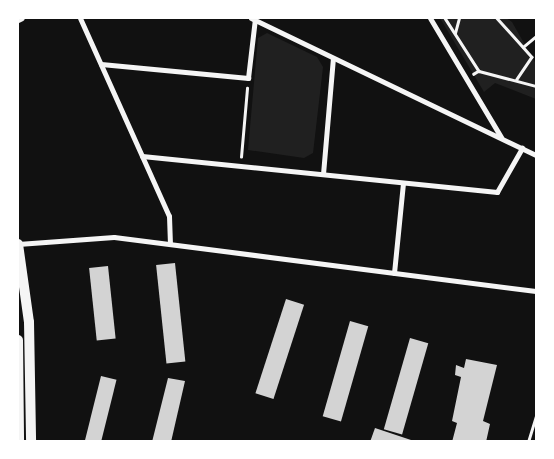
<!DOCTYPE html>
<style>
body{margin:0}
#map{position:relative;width:554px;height:459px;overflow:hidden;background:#111;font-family:Commissioner,sans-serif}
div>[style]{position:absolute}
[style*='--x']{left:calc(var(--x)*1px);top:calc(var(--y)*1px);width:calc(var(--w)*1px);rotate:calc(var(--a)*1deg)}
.green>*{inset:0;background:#202020}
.building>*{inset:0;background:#d3d3d3;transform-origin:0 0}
.path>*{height:2.5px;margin:-1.25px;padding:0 1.25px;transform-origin:1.25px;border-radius:1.25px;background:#f5f5f5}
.minor>*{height:5px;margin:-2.5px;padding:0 2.5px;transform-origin:2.5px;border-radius:2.5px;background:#f5f5f5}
.secondary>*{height:10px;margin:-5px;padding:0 5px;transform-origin:5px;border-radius:5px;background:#f5f5f5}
span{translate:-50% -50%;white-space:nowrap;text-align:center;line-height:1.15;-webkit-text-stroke:4.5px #fff;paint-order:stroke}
.frame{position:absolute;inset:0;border:19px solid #fff;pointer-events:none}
</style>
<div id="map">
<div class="green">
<i style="clip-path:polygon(440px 18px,506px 18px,512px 22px,536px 64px,536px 99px,495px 83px,484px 92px)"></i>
<i style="clip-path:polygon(267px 33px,317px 57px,323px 67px,313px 153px,304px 158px,248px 150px,258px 38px)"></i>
</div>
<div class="building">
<i style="left:175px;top:263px;width:99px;height:19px;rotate:84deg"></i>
<i style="left:108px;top:266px;width:73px;height:19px;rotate:84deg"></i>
<i style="left:286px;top:299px;width:19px;height:99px;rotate:18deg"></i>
<i style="left:350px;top:321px;width:19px;height:99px;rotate:16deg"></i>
<i style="left:410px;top:338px;width:19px;height:95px;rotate:16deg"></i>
<i style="clip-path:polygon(466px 359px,497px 365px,483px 421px,490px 424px,486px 442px,452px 442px,457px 423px,452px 421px,461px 377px,455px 375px,456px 365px,464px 368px)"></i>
<i style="left:101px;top:376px;width:16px;height:68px;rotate:14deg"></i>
<i style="clip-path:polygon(168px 378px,185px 381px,171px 442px,152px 442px)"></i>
<i style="clip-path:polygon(375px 428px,414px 441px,414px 442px,370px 442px)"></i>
</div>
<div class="path">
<i style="--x:445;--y:18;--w:63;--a:57.3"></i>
<i style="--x:479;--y:71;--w:6;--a:149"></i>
<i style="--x:497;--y:18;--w:52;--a:48.1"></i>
<i style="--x:532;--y:57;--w:27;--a:124"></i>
<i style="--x:455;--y:33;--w:16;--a:-75"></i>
<i style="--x:523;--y:47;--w:16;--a:-40"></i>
<i style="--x:479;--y:71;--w:59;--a:14.7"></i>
<i style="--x:241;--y:157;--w:69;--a:-85"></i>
<i style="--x:528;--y:442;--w:28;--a:-73"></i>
</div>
<div class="minor">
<i style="--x:80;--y:18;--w:217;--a:65.8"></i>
<i style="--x:169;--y:216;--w:26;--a:88"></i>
<i style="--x:251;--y:18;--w:316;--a:25.7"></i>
<i style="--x:430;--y:18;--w:139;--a:59.2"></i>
<i style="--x:18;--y:20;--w:4;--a:-27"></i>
<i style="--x:101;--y:64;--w:148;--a:5.4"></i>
<i style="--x:248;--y:78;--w:60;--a:-83.3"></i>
<i style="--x:142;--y:156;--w:357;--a:5.8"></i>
<i style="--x:497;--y:192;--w:51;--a:-60.4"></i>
<i style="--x:323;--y:174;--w:116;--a:-85.1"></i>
<i style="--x:18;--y:244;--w:96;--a:-4.2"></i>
<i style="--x:114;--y:237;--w:425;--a:7.3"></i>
<i style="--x:394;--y:273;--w:90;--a:-84.3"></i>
</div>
<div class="secondary">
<i style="--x:18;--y:244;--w:79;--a:82"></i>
<i style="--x:29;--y:322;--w:120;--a:89"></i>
<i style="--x:18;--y:340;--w:102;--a:89.4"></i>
</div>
<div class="frame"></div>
</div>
